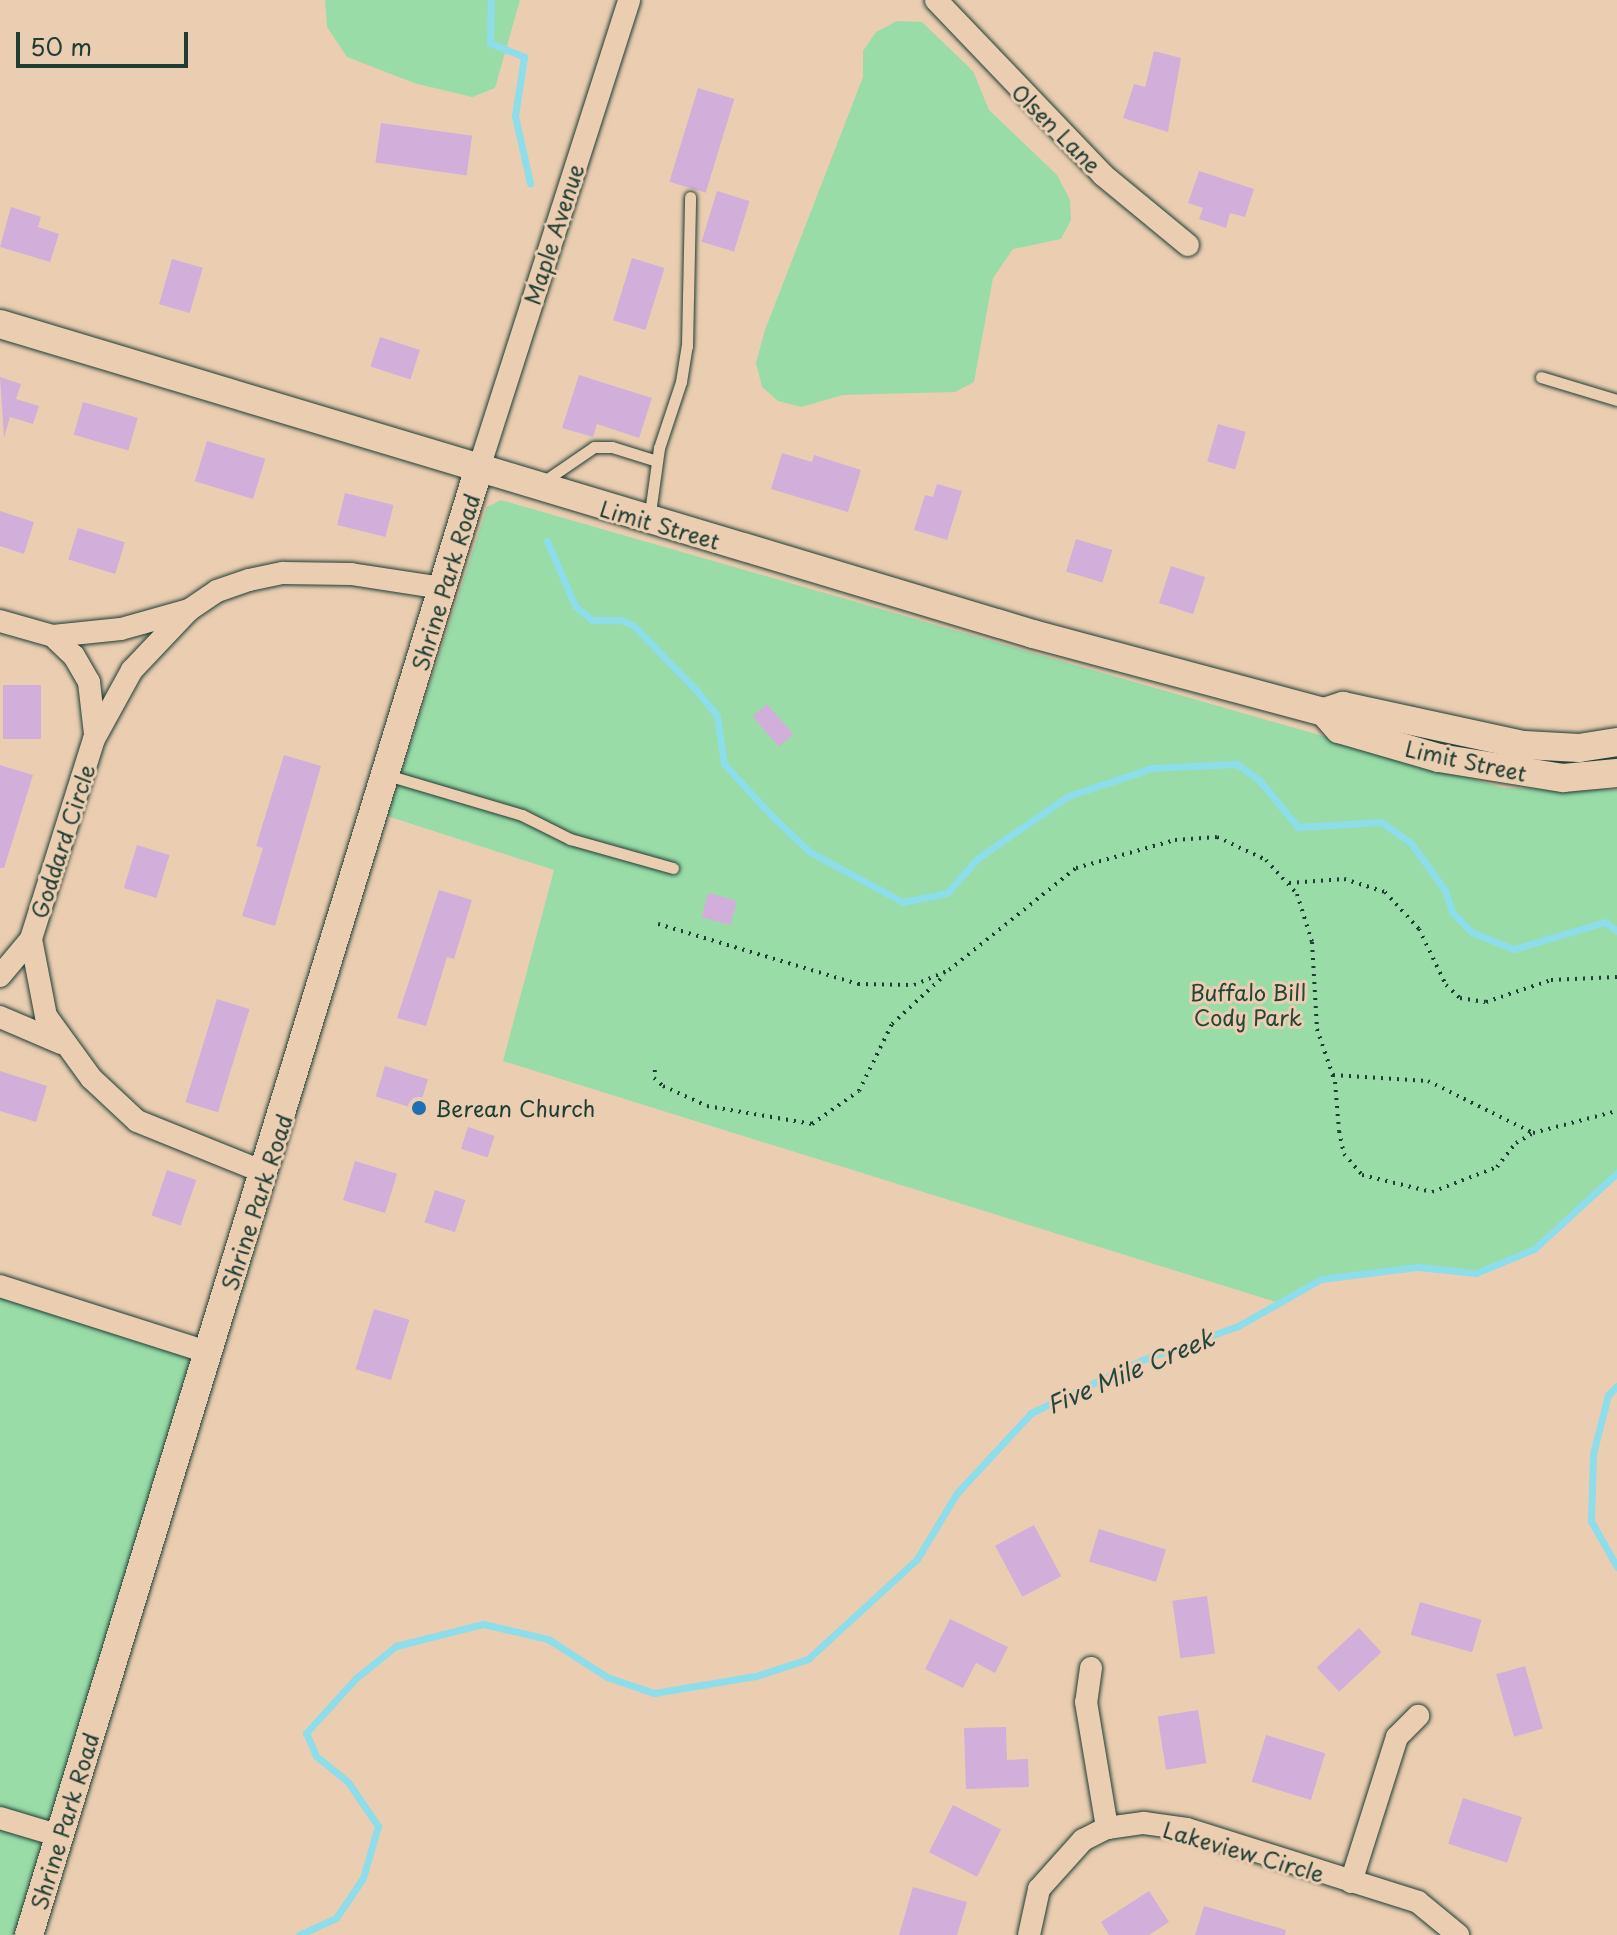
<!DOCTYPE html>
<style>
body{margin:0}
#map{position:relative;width:1617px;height:1935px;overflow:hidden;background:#ebceb2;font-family:"Playpen Sans",sans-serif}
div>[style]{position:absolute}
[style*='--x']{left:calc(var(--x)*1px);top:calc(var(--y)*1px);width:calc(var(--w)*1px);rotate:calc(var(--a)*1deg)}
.green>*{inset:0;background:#99dca8}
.stream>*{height:7px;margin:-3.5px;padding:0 3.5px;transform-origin:3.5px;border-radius:3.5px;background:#8dddea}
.building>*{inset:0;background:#d1afda;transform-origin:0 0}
.path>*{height:4px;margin-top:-2px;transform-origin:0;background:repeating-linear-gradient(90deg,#1f3d34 0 2px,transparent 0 8px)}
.roads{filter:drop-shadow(0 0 2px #1f3d34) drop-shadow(0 0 2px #1f3d34)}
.service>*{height:11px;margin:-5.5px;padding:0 5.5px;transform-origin:5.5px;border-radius:5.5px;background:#ebceb2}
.minor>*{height:22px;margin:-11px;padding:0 11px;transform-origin:11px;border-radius:11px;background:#ebceb2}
.tertiary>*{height:28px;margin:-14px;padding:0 14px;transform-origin:14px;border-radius:14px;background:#ebceb2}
.dots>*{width:22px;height:22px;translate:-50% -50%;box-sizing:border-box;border:4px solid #ebceb2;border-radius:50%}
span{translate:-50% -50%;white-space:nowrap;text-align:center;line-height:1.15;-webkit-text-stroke:6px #ebceb2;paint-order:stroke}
.street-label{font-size:22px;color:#1f3d34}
.park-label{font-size:22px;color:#25453a}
.poi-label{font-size:22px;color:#1f3d34}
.left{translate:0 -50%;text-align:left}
.water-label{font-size:24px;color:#24453d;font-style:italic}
.scale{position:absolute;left:16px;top:32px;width:172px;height:36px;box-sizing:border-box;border:4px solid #1f3d34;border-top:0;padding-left:10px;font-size:24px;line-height:28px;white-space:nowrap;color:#1f3d34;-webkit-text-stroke:6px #ebceb2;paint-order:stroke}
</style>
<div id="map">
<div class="green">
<i style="clip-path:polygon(325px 0,520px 0,495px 88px,472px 97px,414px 83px,347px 57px,327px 27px)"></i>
<i style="clip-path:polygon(897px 21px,922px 22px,973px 71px,989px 110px,1057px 175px,1070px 200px,1071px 220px,1061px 239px,1013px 249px,993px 278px,974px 382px,955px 392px,843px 395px,801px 407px,778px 401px,762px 387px,756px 363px,765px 330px,863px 77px,863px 51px,876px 32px)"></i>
<i style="clip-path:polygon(501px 500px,1504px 788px,1617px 790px,1617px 1173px,1534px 1249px,1476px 1273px,1418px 1267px,1321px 1279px,1279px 1303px,503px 1061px,554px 870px,387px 816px,487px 507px)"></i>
<i style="clip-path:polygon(0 1286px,207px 1352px,29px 1935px,0 1935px)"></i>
</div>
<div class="stream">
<i style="--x:491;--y:0;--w:43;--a:91.3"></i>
<i style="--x:490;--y:43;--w:37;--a:22"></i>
<i style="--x:524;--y:57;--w:60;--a:98.7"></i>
<i style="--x:515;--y:116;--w:69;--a:77.4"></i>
<i style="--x:547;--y:541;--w:71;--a:66.7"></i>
<i style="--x:575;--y:606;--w:22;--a:39"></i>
<i style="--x:592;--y:620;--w:30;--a:0"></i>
<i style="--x:622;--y:620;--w:13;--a:27"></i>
<i style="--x:634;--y:626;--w:91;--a:45.9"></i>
<i style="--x:697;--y:691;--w:32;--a:51"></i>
<i style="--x:717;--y:716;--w:49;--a:81.7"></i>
<i style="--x:724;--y:764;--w:71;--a:47.3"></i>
<i style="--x:772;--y:816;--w:52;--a:43.5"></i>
<i style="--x:810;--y:852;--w:106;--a:28.3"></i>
<i style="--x:903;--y:902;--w:45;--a:-11.6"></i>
<i style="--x:947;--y:893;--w:47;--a:-48.5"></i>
<i style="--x:978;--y:858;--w:109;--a:-34.6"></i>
<i style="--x:1068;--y:796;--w:89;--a:-18.4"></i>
<i style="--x:1152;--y:768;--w:85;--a:-2.7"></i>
<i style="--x:1237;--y:764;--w:27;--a:36"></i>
<i style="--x:1259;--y:780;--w:61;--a:50.3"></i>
<i style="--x:1298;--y:827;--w:83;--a:-3.4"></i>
<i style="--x:1381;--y:822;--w:35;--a:35"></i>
<i style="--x:1410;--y:842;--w:59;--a:53.9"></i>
<i style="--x:1445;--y:890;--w:23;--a:72"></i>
<i style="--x:1452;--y:912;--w:28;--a:46"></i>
<i style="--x:1471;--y:932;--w:46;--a:21.6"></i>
<i style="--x:1514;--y:949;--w:95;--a:-16.5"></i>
<i style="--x:1605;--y:922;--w:15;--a:37"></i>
<i style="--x:1617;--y:1386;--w:13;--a:135"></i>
<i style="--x:1608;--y:1395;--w:61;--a:104.3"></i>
<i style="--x:1593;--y:1454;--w:67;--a:91.7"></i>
<i style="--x:1591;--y:1521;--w:53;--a:60.5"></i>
<i style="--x:299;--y:1935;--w:41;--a:-24.7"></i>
<i style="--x:336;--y:1918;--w:48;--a:-56"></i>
<i style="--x:363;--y:1878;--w:54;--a:-73.9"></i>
<i style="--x:378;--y:1826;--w:53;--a:-124.3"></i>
<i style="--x:348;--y:1782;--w:41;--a:-140.9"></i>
<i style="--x:316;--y:1756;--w:25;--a:-113"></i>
<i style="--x:306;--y:1733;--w:74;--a:-47.7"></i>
<i style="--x:356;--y:1678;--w:51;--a:-38.7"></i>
<i style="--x:396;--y:1646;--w:90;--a:-14.2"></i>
<i style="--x:483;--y:1624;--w:67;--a:13"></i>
<i style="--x:548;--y:1639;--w:70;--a:32.8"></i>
<i style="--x:607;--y:1677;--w:50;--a:18.8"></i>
<i style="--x:654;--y:1693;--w:103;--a:-9.5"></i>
<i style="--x:756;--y:1676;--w:55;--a:-18.1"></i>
<i style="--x:808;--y:1659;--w:148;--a:-42.5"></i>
<i style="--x:917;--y:1559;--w:77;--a:-58.8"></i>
<i style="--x:957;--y:1493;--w:109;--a:-47.2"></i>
<i style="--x:1031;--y:1413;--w:123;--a:-25.5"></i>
<i style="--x:1142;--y:1360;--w:102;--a:-19.5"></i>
<i style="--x:1238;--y:1326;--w:95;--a:-29.5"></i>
<i style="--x:1321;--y:1279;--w:98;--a:-7.1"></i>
<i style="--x:1418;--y:1267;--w:58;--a:5.9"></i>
<i style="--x:1476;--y:1273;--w:63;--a:-22.5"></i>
<i style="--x:1534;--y:1249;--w:113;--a:-42.5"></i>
</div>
<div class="building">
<i style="clip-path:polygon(1154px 51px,1181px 58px,1168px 132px,1123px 118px,1134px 84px,1145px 87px)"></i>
<i style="left:698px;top:88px;width:38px;height:98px;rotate:17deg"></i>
<i style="left:381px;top:123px;width:92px;height:40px;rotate:8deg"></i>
<i style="clip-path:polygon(1199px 171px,1254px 189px,1245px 217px,1230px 213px,1226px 228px,1199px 219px,1203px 208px,1188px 203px)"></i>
<i style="left:717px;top:191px;width:34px;height:53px;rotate:17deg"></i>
<i style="clip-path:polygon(11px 207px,41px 217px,38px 227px,59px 234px,50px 262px,0 247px)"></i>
<i style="left:632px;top:258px;width:34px;height:65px;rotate:17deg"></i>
<i style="left:172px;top:259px;width:32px;height:47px;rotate:16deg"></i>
<i style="left:380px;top:337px;width:42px;height:31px;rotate:18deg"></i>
<i style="clip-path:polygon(579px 375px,652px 398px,639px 438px,597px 424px,593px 437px,562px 428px)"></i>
<i style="clip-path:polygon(0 377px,21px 384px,16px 399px,39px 406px,33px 424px,10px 417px,4px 438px)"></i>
<i style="left:83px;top:402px;width:57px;height:34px;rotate:16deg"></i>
<i style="left:1218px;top:424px;width:29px;height:39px;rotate:16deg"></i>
<i style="left:207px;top:441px;width:61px;height:42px;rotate:17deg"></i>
<i style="clip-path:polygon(782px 453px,812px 462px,814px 455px,861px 470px,848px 512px,771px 489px)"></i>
<i style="clip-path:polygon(937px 484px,962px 491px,947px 540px,914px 530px,925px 495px,933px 497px)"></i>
<i style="left:345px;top:493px;width:50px;height:33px;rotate:14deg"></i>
<i style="clip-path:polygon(0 511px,34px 522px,24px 554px,0 546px)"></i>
<i style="left:78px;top:528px;width:49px;height:33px;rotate:17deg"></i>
<i style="left:1076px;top:539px;width:38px;height:34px;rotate:17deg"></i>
<i style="left:1171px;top:566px;width:36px;height:39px;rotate:18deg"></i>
<i style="left:3px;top:685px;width:38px;height:54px"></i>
<i style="left:767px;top:704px;width:40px;height:19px;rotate:49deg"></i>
<i style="clip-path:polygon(284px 755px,321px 766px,275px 926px,242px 916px,263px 848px,256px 846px)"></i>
<i style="clip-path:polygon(0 765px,33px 775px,4px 868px,0 868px)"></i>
<i style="left:137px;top:845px;width:34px;height:45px;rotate:17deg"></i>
<i style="clip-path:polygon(439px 890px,472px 900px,454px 959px,447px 957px,426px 1026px,397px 1018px)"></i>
<i style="left:708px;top:893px;width:30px;height:25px;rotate:15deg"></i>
<i style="left:217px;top:999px;width:34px;height:108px;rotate:17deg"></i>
<i style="left:385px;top:1066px;width:45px;height:32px;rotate:17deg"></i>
<i style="clip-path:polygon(0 1071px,47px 1086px,36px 1122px,0 1111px)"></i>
<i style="left:468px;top:1127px;width:28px;height:23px;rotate:18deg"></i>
<i style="left:355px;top:1161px;width:44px;height:41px;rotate:17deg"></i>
<i style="left:167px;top:1170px;width:31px;height:48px;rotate:19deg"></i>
<i style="left:435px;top:1190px;width:32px;height:34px;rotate:18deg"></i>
<i style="left:374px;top:1309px;width:37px;height:63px;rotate:17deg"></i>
<i style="left:1034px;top:1525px;width:58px;height:44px;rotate:62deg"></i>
<i style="left:1099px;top:1529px;width:70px;height:34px;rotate:17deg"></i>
<i style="left:1207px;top:1596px;width:58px;height:35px;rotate:82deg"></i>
<i style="left:1420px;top:1602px;width:64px;height:34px;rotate:16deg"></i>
<i style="clip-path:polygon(950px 1619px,1008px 1647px,995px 1673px,976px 1663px,963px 1688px,925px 1669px)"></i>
<i style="left:1359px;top:1628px;width:33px;height:58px;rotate:47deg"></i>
<i style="left:1525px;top:1666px;width:65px;height:30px;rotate:74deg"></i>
<i style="left:1198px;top:1710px;width:54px;height:41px;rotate:81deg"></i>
<i style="clip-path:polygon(1006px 1727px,1007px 1760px,1028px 1759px,1029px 1787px,966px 1789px,964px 1728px)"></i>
<i style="left:1266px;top:1735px;width:62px;height:49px;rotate:17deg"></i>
<i style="left:1463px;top:1798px;width:62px;height:48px;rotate:18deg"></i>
<i style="left:953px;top:1805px;width:54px;height:53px;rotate:27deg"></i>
<i style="clip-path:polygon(913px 1887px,967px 1902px,957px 1935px,899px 1935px)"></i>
<i style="clip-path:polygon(1149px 1891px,1169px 1922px,1149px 1935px,1109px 1935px,1101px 1922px)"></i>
<i style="clip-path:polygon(1204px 1906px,1286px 1930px,1285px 1935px,1195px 1935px)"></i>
</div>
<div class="path">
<i style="--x:1289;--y:883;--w:55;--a:-4.2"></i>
<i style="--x:1344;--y:879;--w:43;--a:17.6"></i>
<i style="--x:1385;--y:892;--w:50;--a:47.4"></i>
<i style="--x:1419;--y:929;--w:62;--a:64.3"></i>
<i style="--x:1446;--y:985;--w:19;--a:43"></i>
<i style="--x:1460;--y:998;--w:26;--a:9"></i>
<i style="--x:1486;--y:1002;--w:69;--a:-18.7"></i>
<i style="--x:1551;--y:980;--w:66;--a:-2.6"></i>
<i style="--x:658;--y:924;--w:209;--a:16.7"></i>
<i style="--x:858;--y:984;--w:56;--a:1"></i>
<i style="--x:914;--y:985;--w:38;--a:-23"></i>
<i style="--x:949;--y:970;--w:163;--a:-38.8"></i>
<i style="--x:1076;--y:868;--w:103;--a:-15.8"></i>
<i style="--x:1175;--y:840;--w:42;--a:-4.1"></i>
<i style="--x:1217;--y:837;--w:54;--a:25.1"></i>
<i style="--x:1266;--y:860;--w:46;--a:47.6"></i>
<i style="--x:1297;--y:894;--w:50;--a:72.6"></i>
<i style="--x:1312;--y:942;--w:87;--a:86.7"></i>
<i style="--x:1317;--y:1029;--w:56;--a:71.2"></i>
<i style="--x:1335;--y:1082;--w:49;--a:85.3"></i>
<i style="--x:1339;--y:1131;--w:24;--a:78"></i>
<i style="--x:1344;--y:1154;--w:28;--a:49"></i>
<i style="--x:1362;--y:1175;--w:72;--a:13.7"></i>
<i style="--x:1432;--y:1192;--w:70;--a:-21"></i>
<i style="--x:1497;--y:1167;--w:31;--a:-52"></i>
<i style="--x:1516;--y:1143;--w:20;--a:-30"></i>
<i style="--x:1533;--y:1133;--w:87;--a:-14.7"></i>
<i style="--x:655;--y:1070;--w:8;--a:97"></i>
<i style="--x:654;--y:1078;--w:12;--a:42"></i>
<i style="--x:663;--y:1086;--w:48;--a:24.4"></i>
<i style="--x:707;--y:1106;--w:107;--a:9.7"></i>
<i style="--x:812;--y:1124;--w:57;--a:-35.1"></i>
<i style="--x:859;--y:1091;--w:75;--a:-63.8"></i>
<i style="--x:892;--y:1024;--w:72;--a:-42.8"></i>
<i style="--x:1333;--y:1075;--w:95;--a:3.6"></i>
<i style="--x:1428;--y:1081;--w:117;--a:26.3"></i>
</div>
<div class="roads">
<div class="service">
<i style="--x:1541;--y:377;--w:79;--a:16.8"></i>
<i style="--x:540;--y:484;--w:65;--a:-34.4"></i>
<i style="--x:594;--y:447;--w:18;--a:0"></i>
<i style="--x:612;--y:447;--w:47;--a:17.3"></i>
<i style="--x:649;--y:520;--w:73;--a:-82.1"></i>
<i style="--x:659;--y:448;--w:70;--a:-71.6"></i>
<i style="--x:681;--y:382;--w:36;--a:-81"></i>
<i style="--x:687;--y:346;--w:149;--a:-88.8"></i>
<i style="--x:387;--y:775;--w:141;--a:16.5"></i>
<i style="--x:522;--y:815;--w:54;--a:26.6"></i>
<i style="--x:570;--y:839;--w:107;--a:15.7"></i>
</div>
<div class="minor">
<i style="--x:936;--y:0;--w:242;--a:46.3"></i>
<i style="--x:1103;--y:175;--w:110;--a:39.5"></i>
<i style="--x:479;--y:468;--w:491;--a:-72.2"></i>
<i style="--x:189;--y:610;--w:83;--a:133.5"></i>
<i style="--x:132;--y:670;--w:79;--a:118.8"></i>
<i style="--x:94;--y:739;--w:210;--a:107.5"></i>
<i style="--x:31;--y:939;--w:78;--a:79"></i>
<i style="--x:46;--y:1016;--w:77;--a:54"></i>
<i style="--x:91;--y:1078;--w:63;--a:43.1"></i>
<i style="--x:137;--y:1121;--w:139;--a:22"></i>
<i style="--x:0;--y:621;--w:55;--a:15.8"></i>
<i style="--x:53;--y:636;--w:29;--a:44"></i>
<i style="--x:74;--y:656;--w:30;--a:60"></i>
<i style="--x:89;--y:682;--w:52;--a:83.4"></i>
<i style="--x:53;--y:636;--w:68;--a:-5.9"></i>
<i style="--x:121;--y:629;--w:71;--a:-15.6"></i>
<i style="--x:189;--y:610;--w:34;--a:-34"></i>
<i style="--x:217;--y:591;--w:34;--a:-19"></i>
<i style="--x:249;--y:580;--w:35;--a:-12"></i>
<i style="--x:283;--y:573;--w:68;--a:0.8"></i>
<i style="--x:351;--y:574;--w:93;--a:8.7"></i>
<i style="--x:0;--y:976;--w:48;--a:-50"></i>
<i style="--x:0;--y:1017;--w:66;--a:23.1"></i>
<i style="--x:0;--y:1286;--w:217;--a:17.7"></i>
<i style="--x:1091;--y:1668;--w:34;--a:98"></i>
<i style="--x:1086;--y:1702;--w:128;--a:80.5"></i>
<i style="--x:0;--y:1818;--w:63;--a:16.7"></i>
<i style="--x:1351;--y:1882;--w:152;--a:-72.4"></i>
<i style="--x:1397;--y:1737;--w:30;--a:-45"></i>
<i style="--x:1029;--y:1935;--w:47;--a:-77.7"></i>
<i style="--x:1039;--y:1889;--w:66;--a:-48.1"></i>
<i style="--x:1083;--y:1840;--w:27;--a:-27"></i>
<i style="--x:1107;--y:1828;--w:37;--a:-8"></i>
<i style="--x:1144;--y:1823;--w:43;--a:7.9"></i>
<i style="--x:1187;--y:1829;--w:242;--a:17.5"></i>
<i style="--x:1418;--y:1902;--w:52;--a:39.5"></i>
</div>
<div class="tertiary">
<i style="--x:0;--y:324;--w:1079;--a:16.7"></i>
<i style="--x:1033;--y:634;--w:301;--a:15"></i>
<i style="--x:1324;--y:712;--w:23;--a:49"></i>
<i style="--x:1339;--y:729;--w:104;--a:16.2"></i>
<i style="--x:1439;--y:758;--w:126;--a:9.2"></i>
<i style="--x:1563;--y:778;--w:54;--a:-5.3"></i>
<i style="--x:1324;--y:712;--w:20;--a:-18"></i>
<i style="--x:1343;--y:706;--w:185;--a:12.2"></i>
<i style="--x:1524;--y:745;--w:55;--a:3.1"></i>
<i style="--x:1579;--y:748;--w:38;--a:-9"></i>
<i style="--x:29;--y:1935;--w:1534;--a:-72.95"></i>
</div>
</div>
<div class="dots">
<i style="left:419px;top:1108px;background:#1f6fb2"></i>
</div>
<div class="street-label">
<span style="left:1057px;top:128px;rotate:45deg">Olsen Lane</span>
<span style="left:553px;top:234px;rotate:-72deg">Maple Avenue</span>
<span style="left:660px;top:524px;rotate:16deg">Limit Street</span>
<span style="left:445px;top:582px;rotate:-73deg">Shrine Park Road</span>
<span style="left:1466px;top:760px;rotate:12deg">Limit Street</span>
<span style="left:62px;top:841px;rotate:-72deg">Goddard Circle</span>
<span style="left:256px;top:1202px;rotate:-72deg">Shrine Park Road</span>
<span style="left:64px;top:1821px;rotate:-73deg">Shrine Park Road</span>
<span style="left:1244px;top:1851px;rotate:16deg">Lakeview Circle</span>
</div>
<div class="park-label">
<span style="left:1248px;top:1004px">Buffalo Bill<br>Cody Park</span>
</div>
<div class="poi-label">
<span class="left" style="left:435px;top:1108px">Berean Church</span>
</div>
<div class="water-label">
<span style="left:1130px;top:1371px;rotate:-23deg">Five Mile Creek</span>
</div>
<div class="scale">50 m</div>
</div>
